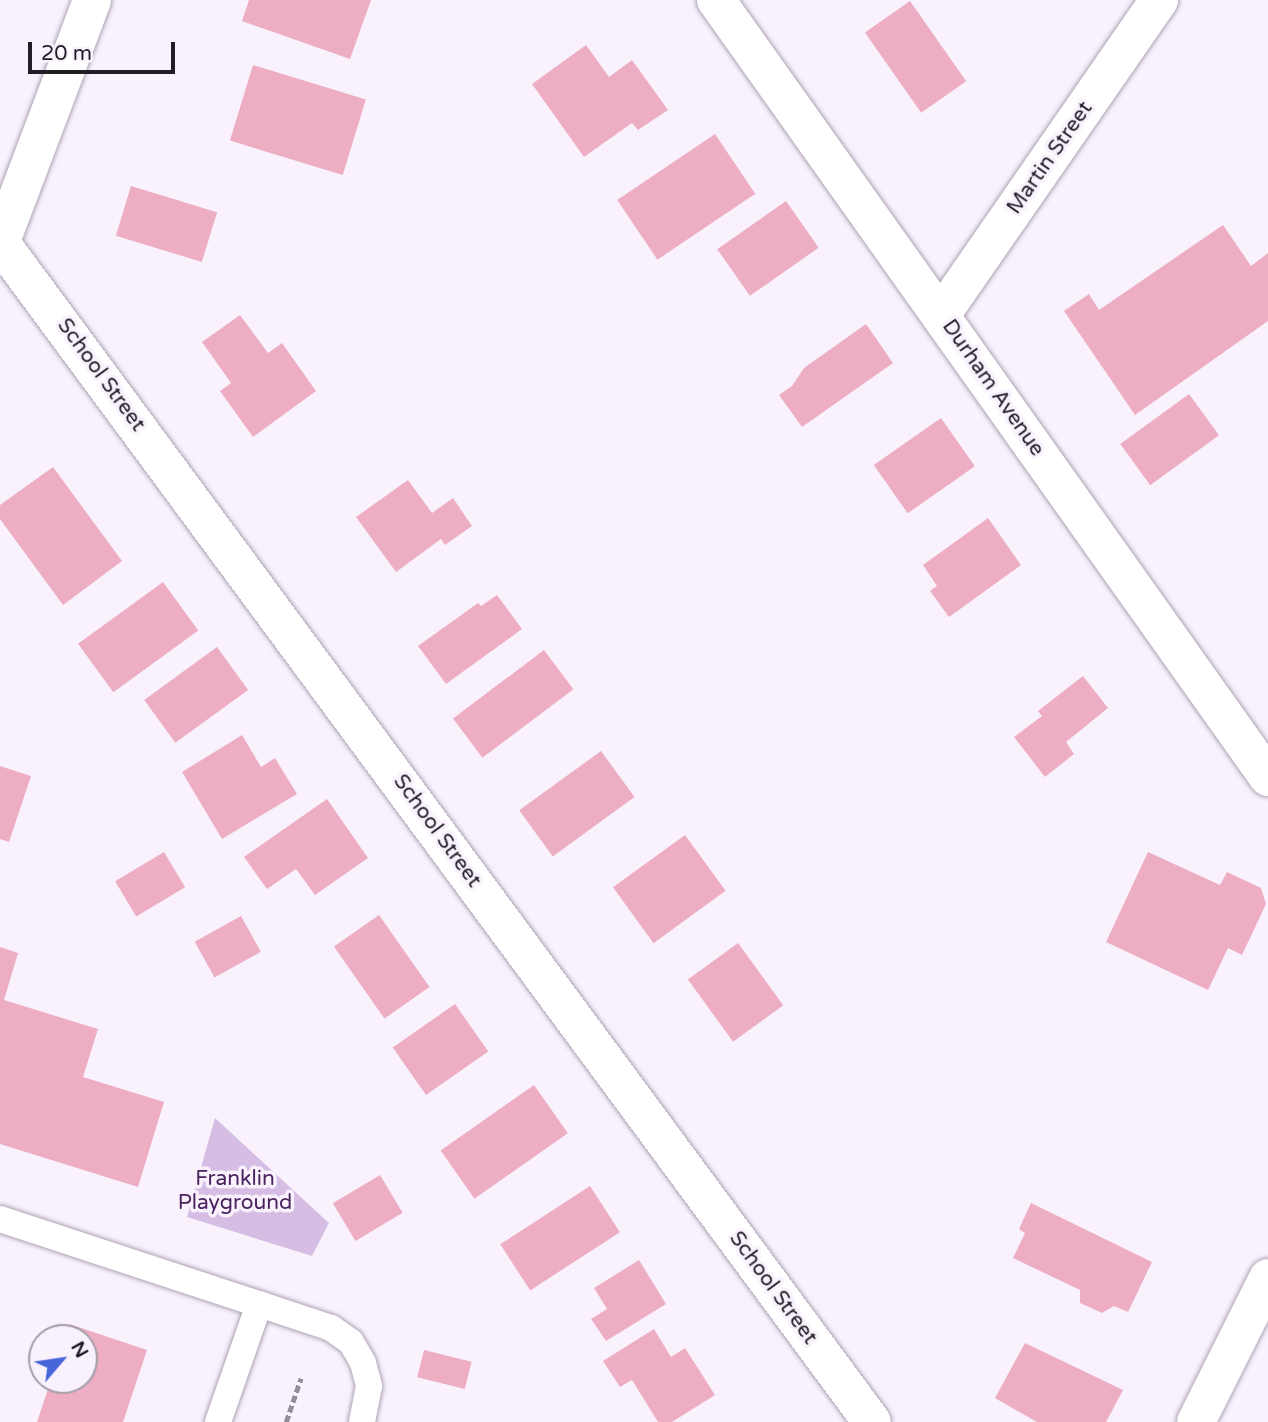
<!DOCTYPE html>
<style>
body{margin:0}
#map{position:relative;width:1268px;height:1422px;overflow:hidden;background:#f9f2fd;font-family:"Varela Round",sans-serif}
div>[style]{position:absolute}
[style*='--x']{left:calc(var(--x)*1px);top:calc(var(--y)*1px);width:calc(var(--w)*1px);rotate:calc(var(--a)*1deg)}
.green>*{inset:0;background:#d6bde4}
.building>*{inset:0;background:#edaec3;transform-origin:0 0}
.path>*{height:4.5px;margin-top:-2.25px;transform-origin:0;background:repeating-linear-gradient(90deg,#938d96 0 7px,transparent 0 10.5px)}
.roads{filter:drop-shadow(0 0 2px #aea3b5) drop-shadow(0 0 2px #aea3b5)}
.service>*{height:26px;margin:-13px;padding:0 13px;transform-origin:13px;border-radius:13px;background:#fff}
.minor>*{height:38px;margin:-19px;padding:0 19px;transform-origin:19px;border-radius:19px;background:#fff}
.tertiary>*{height:38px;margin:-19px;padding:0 19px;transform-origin:19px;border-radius:19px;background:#fff}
span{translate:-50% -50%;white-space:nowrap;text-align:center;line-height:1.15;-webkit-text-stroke:7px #f9f2fd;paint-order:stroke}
.street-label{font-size:21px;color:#211d24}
.park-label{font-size:21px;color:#4a225e}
.north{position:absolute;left:28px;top:1324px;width:70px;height:70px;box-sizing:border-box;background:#f9f2fd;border:2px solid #a39da6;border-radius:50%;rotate:61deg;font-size:19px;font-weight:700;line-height:28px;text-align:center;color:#211d24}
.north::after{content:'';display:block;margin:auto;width:24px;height:32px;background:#4665d8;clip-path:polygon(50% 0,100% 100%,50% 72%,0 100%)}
.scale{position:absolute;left:28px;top:42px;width:147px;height:32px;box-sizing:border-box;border:4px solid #211d24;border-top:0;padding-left:9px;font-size:21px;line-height:24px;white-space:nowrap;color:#211d24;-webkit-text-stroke:5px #f9f2fd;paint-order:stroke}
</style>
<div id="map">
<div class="green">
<i style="clip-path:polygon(215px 1118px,329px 1223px,312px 1256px,187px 1217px)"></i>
</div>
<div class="building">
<i style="clip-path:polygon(249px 0,371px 0,350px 59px,242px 21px)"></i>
<i style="left:910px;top:1px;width:98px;height:55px;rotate:55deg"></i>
<i style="clip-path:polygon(586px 45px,609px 77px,632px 60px,668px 110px,638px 130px,632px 123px,584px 157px,532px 84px)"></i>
<i style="left:253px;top:65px;width:118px;height:79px;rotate:17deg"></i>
<i style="left:715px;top:134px;width:72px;height:118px;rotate:56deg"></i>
<i style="left:131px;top:186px;width:90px;height:52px;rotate:17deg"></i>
<i style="left:786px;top:201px;width:57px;height:84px;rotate:55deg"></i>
<i style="clip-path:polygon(1223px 225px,1251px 266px,1268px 253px,1268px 321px,1135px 415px,1064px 311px,1089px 294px,1099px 310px)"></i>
<i style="clip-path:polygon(240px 315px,268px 353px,282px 343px,316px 391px,253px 437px,220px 391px,231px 383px,202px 342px)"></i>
<i style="clip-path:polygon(866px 324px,893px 363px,802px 427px,779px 395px,792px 386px,804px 368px)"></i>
<i style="left:1189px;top:394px;width:51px;height:85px;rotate:54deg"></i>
<i style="left:941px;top:418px;width:59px;height:82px;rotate:55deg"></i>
<i style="clip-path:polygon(53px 467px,122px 561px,63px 605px,0 519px,0 505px)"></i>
<i style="clip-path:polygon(408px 480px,432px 513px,453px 498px,472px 526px,445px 545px,441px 539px,396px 572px,356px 517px)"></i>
<i style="clip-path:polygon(988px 518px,1021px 565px,949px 617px,930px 591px,937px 586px,923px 565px)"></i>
<i style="left:163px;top:582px;width:60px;height:105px;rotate:54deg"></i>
<i style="clip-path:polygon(497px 595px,522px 629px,446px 684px,418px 646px,478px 603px,481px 606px)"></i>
<i style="left:217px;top:647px;width:53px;height:90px;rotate:54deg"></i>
<i style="left:544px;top:650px;width:49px;height:114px;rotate:53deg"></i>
<i style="clip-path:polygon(1083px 676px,1108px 708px,1066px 742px,1074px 754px,1045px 777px,1014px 737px,1042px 716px,1038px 711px)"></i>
<i style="clip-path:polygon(242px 735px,261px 767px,275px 758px,297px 794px,222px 839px,182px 772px)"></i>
<i style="left:601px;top:751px;width:57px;height:101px;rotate:54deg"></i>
<i style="clip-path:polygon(0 766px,31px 776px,9px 842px,0 839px)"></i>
<i style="clip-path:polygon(327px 799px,368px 858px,315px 895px,296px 869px,267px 889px,244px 857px)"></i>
<i style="left:685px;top:835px;width:69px;height:89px;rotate:54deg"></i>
<i style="left:164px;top:852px;width:41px;height:57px;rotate:59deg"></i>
<i style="clip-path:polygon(1148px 852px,1220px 885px,1227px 872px,1261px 888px,1266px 904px,1242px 955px,1228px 948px,1208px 990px,1106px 942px)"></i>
<i style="left:379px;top:915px;width:88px;height:55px;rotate:55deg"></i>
<i style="left:241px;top:916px;width:41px;height:53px;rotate:61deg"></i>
<i style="left:738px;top:943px;width:77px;height:62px;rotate:54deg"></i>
<i style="clip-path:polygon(0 947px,18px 953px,4px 1000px,98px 1029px,83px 1077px,164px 1102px,138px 1187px,0 1144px)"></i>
<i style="left:455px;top:1004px;width:58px;height:76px;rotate:55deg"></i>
<i style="left:534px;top:1085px;width:59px;height:114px;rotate:55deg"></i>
<i style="left:380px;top:1175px;width:44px;height:55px;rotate:59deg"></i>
<i style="left:590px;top:1186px;width:55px;height:107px;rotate:57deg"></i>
<i style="clip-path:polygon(1031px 1203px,1152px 1262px,1128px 1312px,1114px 1306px,1102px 1313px,1080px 1303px,1080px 1290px,1013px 1258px,1025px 1233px,1019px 1229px)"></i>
<i style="clip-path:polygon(639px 1260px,666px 1304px,606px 1341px,591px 1319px,607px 1309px,594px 1288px)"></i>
<i style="clip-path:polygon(69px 1324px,147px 1350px,123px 1422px,37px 1422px,51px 1380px,84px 1380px,84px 1338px,65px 1338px)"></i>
<i style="clip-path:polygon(654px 1329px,671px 1357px,685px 1348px,715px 1395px,672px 1422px,658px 1422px,632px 1380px,620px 1387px,603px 1361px)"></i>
<i style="clip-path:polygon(1025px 1343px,1123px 1390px,1106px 1422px,1037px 1422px,995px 1398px)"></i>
<i style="left:424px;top:1350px;width:49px;height:28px;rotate:14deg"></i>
</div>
<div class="path">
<i style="--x:286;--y:1422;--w:46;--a:-71.2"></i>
</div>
<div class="roads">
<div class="service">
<i style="--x:0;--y:1219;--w:273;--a:18.2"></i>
<i style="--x:218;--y:1422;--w:125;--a:-70.8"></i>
<i style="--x:259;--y:1304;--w:76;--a:18.4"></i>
<i style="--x:331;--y:1328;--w:24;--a:35"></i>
<i style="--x:351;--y:1342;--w:24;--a:60"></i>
<i style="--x:363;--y:1363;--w:24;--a:75"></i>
<i style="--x:369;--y:1386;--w:37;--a:101"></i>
</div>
<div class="minor">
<i style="--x:716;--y:0;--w:953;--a:54.61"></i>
<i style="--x:0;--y:242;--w:1467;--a:53.54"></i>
<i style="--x:941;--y:315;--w:383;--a:-55.3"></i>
<i style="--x:1196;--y:1422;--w:161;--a:-63.4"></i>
</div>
<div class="tertiary">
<i style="--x:0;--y:244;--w:261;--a:-69.3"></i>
</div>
</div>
<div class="street-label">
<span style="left:1050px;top:158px;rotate:-55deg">Martin Street</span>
<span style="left:101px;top:375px;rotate:54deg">School Street</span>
<span style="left:993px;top:388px;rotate:55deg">Durham Avenue</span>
<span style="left:437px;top:831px;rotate:54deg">School Street</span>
<span style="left:773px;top:1288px;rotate:54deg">School Street</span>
</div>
<div class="park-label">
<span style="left:235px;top:1191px">Franklin<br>Playground</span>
</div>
<div class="north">N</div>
<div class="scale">20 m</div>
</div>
